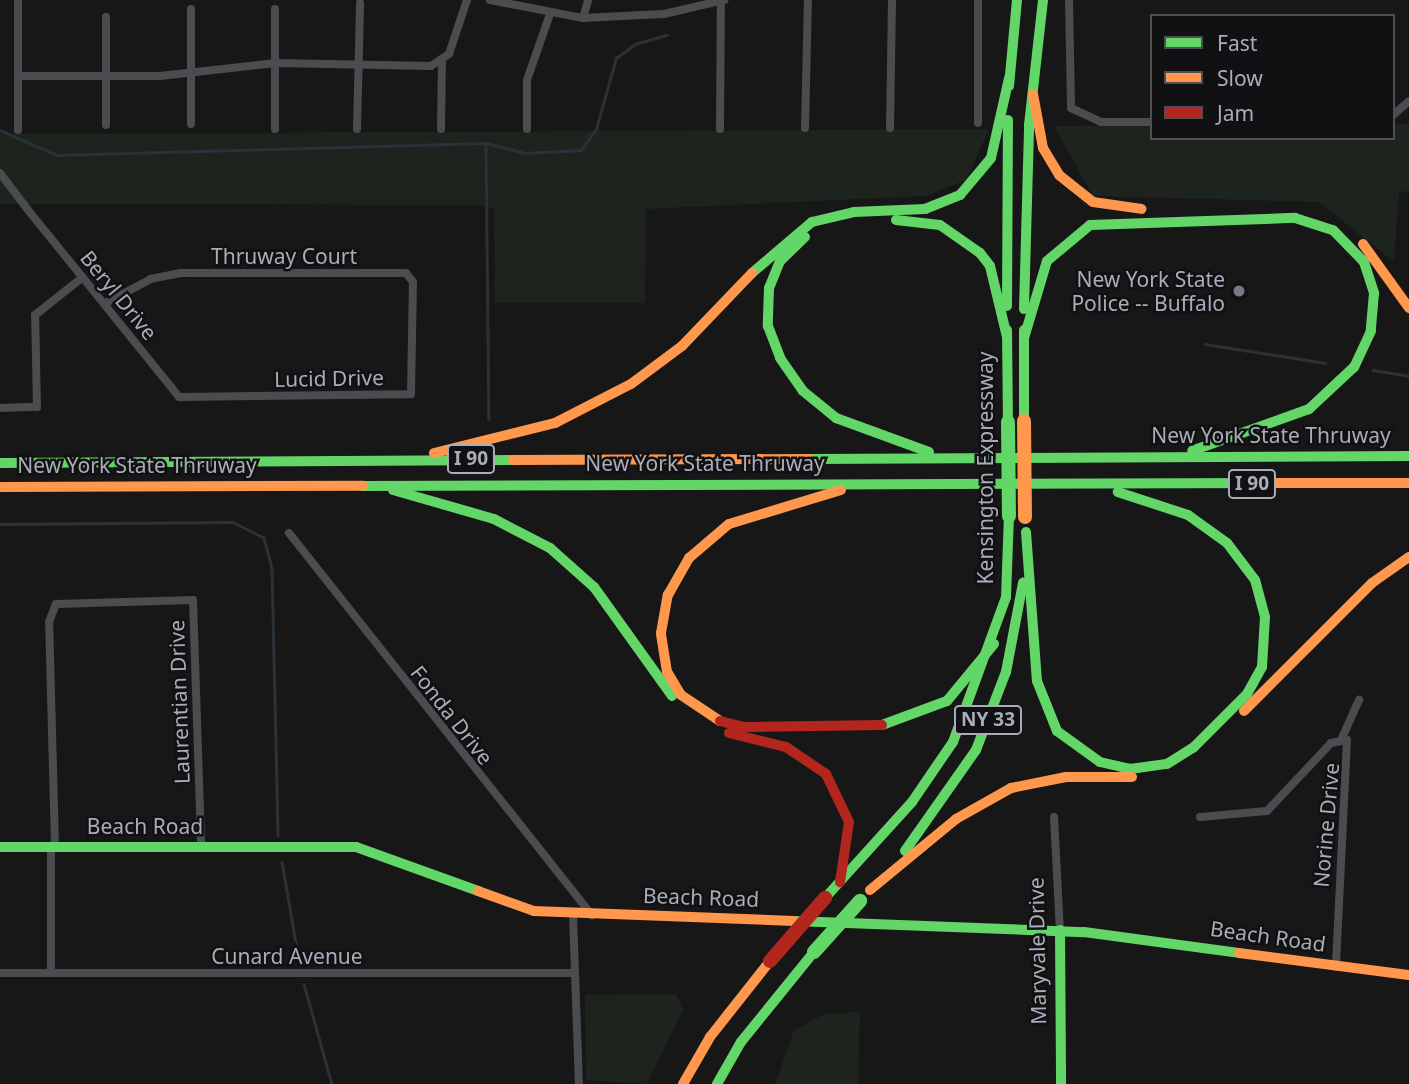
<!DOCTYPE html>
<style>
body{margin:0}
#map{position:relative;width:1409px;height:1084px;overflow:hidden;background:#171717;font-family:"Noto Sans",sans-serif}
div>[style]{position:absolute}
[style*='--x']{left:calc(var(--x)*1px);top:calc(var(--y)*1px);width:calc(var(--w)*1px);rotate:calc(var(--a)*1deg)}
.green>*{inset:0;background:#1d241e}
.stream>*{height:2.5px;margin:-1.25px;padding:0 1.25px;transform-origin:1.25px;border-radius:1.25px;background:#2a3239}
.street>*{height:8px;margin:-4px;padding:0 4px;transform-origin:4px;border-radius:4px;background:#4b4c50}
.fast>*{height:10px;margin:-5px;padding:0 5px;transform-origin:5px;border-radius:5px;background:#63d668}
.slow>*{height:10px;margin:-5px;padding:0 5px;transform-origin:5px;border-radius:5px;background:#ff974d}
.jam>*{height:10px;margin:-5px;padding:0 5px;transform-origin:5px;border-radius:5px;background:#b3261e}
.fast-bridge>*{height:14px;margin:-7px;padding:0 7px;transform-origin:7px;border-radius:7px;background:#63d668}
.slow-bridge>*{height:14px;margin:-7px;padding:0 7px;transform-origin:7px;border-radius:7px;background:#ff974d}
.jam-bridge>*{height:14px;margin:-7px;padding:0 7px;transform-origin:7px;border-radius:7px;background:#b3261e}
.dots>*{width:19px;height:19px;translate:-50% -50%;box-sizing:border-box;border:4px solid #111113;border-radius:50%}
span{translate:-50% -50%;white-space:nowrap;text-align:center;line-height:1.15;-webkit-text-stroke:5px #111113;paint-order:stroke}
.shield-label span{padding:2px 5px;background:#111113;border:2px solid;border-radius:5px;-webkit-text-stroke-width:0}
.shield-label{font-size:19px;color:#a8adb8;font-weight:700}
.street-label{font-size:21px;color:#a8adb8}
.poi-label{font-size:21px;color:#a8adb8}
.right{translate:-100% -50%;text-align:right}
.legend{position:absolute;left:1150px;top:14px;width:245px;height:126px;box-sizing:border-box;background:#111113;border:2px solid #4d4f55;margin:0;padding:9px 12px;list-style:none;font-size:21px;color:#a8adb8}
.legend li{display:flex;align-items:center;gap:14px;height:35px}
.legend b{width:35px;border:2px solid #4d4f55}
</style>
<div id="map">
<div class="green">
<i style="clip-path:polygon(1393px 124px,1409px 124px,1409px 191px,1399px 192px,1394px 262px,1319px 202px,1093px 196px,1054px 126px,1152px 126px,1152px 138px,1393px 138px)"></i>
<i style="clip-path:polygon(989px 129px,966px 180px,926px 196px,646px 209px,645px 303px,495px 303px,494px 209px,479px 205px,0 204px,0 134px)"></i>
<i style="clip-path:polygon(676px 994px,683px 1010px,647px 1084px,586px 1080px,585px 995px)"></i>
<i style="clip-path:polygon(860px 1012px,858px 1084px,775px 1084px,794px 1030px,824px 1014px)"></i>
</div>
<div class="stream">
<i style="--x:0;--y:130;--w:62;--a:23.7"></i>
<i style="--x:57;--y:155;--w:429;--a:-1.6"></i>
<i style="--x:486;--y:143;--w:40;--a:14.4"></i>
<i style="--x:525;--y:153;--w:56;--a:-3.1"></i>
<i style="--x:581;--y:150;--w:26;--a:-54"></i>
<i style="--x:596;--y:129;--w:74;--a:-74.3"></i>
<i style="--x:616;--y:58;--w:24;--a:-36"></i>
<i style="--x:635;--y:44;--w:33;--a:-16"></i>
<i style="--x:486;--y:143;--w:276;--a:89.4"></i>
<i style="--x:1205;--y:344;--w:122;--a:8.9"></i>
<i style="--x:1373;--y:370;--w:36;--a:9"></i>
<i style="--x:0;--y:524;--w:233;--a:-0.5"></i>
<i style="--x:233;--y:522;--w:35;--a:27"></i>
<i style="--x:264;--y:538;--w:31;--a:75"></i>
<i style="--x:272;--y:568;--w:267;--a:88.7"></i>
<i style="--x:282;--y:862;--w:99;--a:80.2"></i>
<i style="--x:304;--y:984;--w:104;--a:74.4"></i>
</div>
<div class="street">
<i style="--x:18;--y:0;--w:130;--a:90"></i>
<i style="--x:490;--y:0;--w:95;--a:11"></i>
<i style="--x:583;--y:18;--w:81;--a:-2.8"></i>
<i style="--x:664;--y:14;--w:62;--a:-13.1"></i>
<i style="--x:1069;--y:0;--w:108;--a:88.9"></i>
<i style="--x:1071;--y:108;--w:33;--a:25"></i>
<i style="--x:1101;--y:122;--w:51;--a:0"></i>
<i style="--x:275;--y:9;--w:120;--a:90"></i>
<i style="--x:583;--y:18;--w:19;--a:-74"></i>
<i style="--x:18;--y:76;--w:142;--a:0"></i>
<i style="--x:160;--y:76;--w:116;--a:-6.4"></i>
<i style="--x:275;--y:63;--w:156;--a:1.1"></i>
<i style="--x:431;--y:66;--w:22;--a:-34"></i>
<i style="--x:449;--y:54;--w:57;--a:-71.6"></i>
<i style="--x:1393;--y:115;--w:21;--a:-41"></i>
<i style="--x:978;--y:123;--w:123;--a:-90"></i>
<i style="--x:191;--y:124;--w:115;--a:-90"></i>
<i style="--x:106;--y:125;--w:108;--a:-90"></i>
<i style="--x:805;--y:128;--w:128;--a:-88.7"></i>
<i style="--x:890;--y:128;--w:128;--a:-89.1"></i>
<i style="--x:357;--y:129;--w:126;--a:-88.6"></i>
<i style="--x:441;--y:129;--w:70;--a:-89.2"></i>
<i style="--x:527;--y:129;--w:49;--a:-90"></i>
<i style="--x:527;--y:80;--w:70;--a:-70.8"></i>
<i style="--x:720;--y:129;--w:128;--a:-89.6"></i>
<i style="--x:0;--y:173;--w:46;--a:52.9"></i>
<i style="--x:28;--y:210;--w:121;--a:51"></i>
<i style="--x:104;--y:304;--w:119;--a:51.1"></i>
<i style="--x:179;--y:397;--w:232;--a:-0.7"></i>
<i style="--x:411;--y:394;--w:112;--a:-89"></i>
<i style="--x:413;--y:282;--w:11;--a:-128"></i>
<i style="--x:406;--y:273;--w:225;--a:180"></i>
<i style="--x:181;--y:273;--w:31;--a:169"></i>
<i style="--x:151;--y:279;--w:53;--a:152"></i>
<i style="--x:0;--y:408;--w:37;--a:-2"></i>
<i style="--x:37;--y:407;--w:92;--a:-91.2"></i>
<i style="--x:35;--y:315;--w:61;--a:-38.4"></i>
<i style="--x:289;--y:533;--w:488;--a:51.6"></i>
<i style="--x:1342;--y:738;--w:42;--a:-65.9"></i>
<i style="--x:1054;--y:817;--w:113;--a:87"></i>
<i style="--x:1200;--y:817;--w:67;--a:-5.1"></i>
<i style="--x:1267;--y:811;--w:93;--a:-46.7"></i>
<i style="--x:1331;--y:743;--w:16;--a:-11"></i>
<i style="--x:1347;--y:740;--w:227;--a:92.8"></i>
<i style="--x:51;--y:846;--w:126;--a:90"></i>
<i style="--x:55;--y:846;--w:224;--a:-91.5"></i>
<i style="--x:49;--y:622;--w:19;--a:-69"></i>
<i style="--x:56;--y:604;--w:137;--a:-1.7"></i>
<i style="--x:193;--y:600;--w:247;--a:88.1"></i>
<i style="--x:573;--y:915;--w:169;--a:88"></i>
<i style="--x:0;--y:973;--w:574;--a:0"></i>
</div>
<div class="fast">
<i style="--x:1009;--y:86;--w:86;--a:-84.7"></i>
<i style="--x:896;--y:220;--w:44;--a:6.5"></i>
<i style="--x:940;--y:225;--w:49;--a:35"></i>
<i style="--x:980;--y:253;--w:16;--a:52"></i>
<i style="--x:990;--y:266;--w:73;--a:76.5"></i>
<i style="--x:805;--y:237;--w:35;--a:136"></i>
<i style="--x:780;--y:261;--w:29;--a:112"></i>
<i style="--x:769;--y:288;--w:38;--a:92"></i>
<i style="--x:768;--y:326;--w:34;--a:69"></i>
<i style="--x:780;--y:358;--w:40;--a:55.1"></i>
<i style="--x:803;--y:391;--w:43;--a:39.3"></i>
<i style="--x:836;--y:418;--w:99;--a:20.1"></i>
<i style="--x:752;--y:273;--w:79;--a:-40.4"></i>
<i style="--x:812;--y:222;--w:43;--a:-13.4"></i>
<i style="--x:854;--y:212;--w:71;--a:-2.4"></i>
<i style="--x:925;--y:209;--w:38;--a:-22"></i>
<i style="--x:960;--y:195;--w:48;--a:-50"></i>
<i style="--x:991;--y:158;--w:82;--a:-77.3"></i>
<i style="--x:1007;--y:306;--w:186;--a:-89.7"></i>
<i style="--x:1024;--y:309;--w:184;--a:-88.4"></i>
<i style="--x:1029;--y:125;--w:126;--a:-83.6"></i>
<i style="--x:1007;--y:330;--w:92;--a:89.4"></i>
<i style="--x:1024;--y:330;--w:91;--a:90"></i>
<i style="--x:1024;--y:338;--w:80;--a:-73.4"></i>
<i style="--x:1047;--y:261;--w:56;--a:-39.9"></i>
<i style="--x:1090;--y:225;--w:205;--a:-2"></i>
<i style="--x:1295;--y:218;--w:40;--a:18"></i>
<i style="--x:1333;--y:230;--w:45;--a:45.9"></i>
<i style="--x:1364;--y:262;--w:33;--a:72"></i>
<i style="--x:1374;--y:293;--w:38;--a:95"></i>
<i style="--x:1371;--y:331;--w:40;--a:115"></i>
<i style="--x:1354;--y:367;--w:62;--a:137"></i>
<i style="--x:1309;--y:409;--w:124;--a:160.3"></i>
<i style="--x:810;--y:459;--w:599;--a:-0.29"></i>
<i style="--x:0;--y:463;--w:513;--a:-0.34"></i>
<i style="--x:363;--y:486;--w:914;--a:-0.19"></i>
<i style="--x:393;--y:490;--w:105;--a:16"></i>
<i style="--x:494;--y:519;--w:63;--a:27.4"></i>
<i style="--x:550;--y:548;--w:59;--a:41.6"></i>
<i style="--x:594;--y:587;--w:134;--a:54.4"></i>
<i style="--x:1026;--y:532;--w:149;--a:85.8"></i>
<i style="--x:1037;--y:681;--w:54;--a:68.2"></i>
<i style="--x:1057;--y:731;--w:53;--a:35.8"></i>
<i style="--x:1100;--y:762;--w:31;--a:13"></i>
<i style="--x:1130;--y:769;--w:37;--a:-8"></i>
<i style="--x:1167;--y:764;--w:31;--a:-32"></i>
<i style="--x:1193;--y:748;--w:76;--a:-45"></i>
<i style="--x:1247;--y:694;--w:31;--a:-61"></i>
<i style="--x:1262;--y:667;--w:50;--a:-86.6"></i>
<i style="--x:1265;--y:617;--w:38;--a:-105"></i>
<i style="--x:1255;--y:580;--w:46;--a:-127.1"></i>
<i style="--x:1227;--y:543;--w:48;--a:-144.3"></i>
<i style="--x:1188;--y:515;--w:74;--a:-161.8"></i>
<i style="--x:882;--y:725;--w:69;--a:-20.3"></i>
<i style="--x:947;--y:701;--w:74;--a:-50.5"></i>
<i style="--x:0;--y:847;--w:356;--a:0"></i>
<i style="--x:356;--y:847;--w:130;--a:19.8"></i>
<i style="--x:905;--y:851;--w:123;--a:-54.9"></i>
<i style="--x:976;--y:750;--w:84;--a:-69"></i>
<i style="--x:1006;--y:672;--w:91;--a:-79.2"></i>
<i style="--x:825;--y:898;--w:130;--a:-47.8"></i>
<i style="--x:912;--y:802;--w:73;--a:-55.7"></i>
<i style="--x:953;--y:742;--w:154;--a:-69.9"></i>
<i style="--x:1006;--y:597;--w:81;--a:-87.9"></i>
<i style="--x:794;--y:921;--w:290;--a:2.2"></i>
<i style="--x:1084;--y:932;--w:156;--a:7.7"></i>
<i style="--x:1060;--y:930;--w:154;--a:89.6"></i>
<i style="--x:717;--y:1084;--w:48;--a:-60.3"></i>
<i style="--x:741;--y:1042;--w:116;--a:-51"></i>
</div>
<div class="slow">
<i style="--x:1033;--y:94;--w:55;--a:79.5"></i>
<i style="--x:1043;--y:148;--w:31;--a:59"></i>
<i style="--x:1059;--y:175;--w:43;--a:38.5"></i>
<i style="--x:1093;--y:202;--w:49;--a:8.1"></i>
<i style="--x:1363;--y:244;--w:79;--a:54.3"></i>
<i style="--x:434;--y:453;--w:125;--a:-13.9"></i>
<i style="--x:555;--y:423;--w:85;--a:-27.2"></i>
<i style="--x:631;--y:384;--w:64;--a:-36.7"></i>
<i style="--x:682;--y:346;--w:101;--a:-46.2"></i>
<i style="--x:513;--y:460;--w:297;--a:-0.2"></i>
<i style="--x:1277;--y:483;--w:132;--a:0"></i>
<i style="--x:0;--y:487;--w:363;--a:-0.2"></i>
<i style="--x:1244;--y:711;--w:181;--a:-45"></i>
<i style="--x:1372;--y:583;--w:45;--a:-35.1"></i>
<i style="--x:720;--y:721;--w:47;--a:-146.3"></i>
<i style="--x:681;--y:695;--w:27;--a:-121"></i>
<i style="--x:667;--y:672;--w:39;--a:-99"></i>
<i style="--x:661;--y:633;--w:39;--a:-80"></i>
<i style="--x:668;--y:595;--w:43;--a:-60.4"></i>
<i style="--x:689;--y:558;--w:52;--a:-40.4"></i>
<i style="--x:729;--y:524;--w:117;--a:-16.9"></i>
<i style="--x:870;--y:890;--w:112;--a:-39.5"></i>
<i style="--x:956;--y:819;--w:63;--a:-29.4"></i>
<i style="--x:1011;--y:788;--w:56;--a:-11.3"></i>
<i style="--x:1066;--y:777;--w:66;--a:0"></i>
<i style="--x:478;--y:891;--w:59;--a:19.7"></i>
<i style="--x:534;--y:911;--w:260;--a:2.2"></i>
<i style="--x:1239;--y:953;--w:171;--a:7.4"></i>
<i style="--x:683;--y:1084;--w:54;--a:-60.1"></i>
<i style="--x:710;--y:1037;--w:97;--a:-51.7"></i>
</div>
<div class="jam">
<i style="--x:720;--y:721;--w:25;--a:14"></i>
<i style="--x:744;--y:727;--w:138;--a:-0.8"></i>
<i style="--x:729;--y:733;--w:59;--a:13.8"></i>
<i style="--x:786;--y:747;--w:48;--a:34"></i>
<i style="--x:826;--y:774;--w:53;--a:64.4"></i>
<i style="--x:849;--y:822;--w:61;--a:98.5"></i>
</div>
<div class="fast-bridge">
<i style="--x:1008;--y:422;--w:94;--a:89.4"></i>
<i style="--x:814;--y:952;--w:69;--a:-48"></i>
</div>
<div class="slow-bridge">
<i style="--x:1024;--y:421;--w:96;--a:89.4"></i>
</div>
<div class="jam-bridge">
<i style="--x:770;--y:961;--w:84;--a:-48.9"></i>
</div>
<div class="dots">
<i style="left:1239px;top:291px;background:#757880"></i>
</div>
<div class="shield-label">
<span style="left:471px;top:459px">I 90</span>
<span style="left:1252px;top:484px">I 90</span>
<span style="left:988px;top:720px">NY 33</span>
</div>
<div class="street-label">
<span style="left:284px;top:256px">Thruway Court</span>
<span style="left:119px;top:295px;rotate:51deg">Beryl Drive</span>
<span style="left:329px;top:378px;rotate:-1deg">Lucid Drive</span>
<span style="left:1271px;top:435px">New York State Thruway</span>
<span style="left:705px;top:463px">New York State Thruway</span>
<span style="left:137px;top:465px">New York State Thruway</span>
<span style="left:985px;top:468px;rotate:-90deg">Kensington Expressway</span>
<span style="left:179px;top:702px;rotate:-92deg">Laurentian Drive</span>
<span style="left:452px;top:715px;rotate:52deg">Fonda Drive</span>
<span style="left:1326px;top:825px;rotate:-85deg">Norine Drive</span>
<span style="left:145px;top:826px">Beach Road</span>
<span style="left:701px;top:897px;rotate:2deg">Beach Road</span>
<span style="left:1268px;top:936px;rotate:8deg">Beach Road</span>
<span style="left:1037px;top:951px;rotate:-91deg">Maryvale Drive</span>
<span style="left:287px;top:956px">Cunard Avenue</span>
</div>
<div class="poi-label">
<span class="right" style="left:1225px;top:291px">New York State<br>Police -- Buffalo</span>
</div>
<ul class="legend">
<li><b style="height:9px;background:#63d668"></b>Fast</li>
<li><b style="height:9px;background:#ff974d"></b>Slow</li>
<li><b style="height:9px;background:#b3261e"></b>Jam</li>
</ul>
</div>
